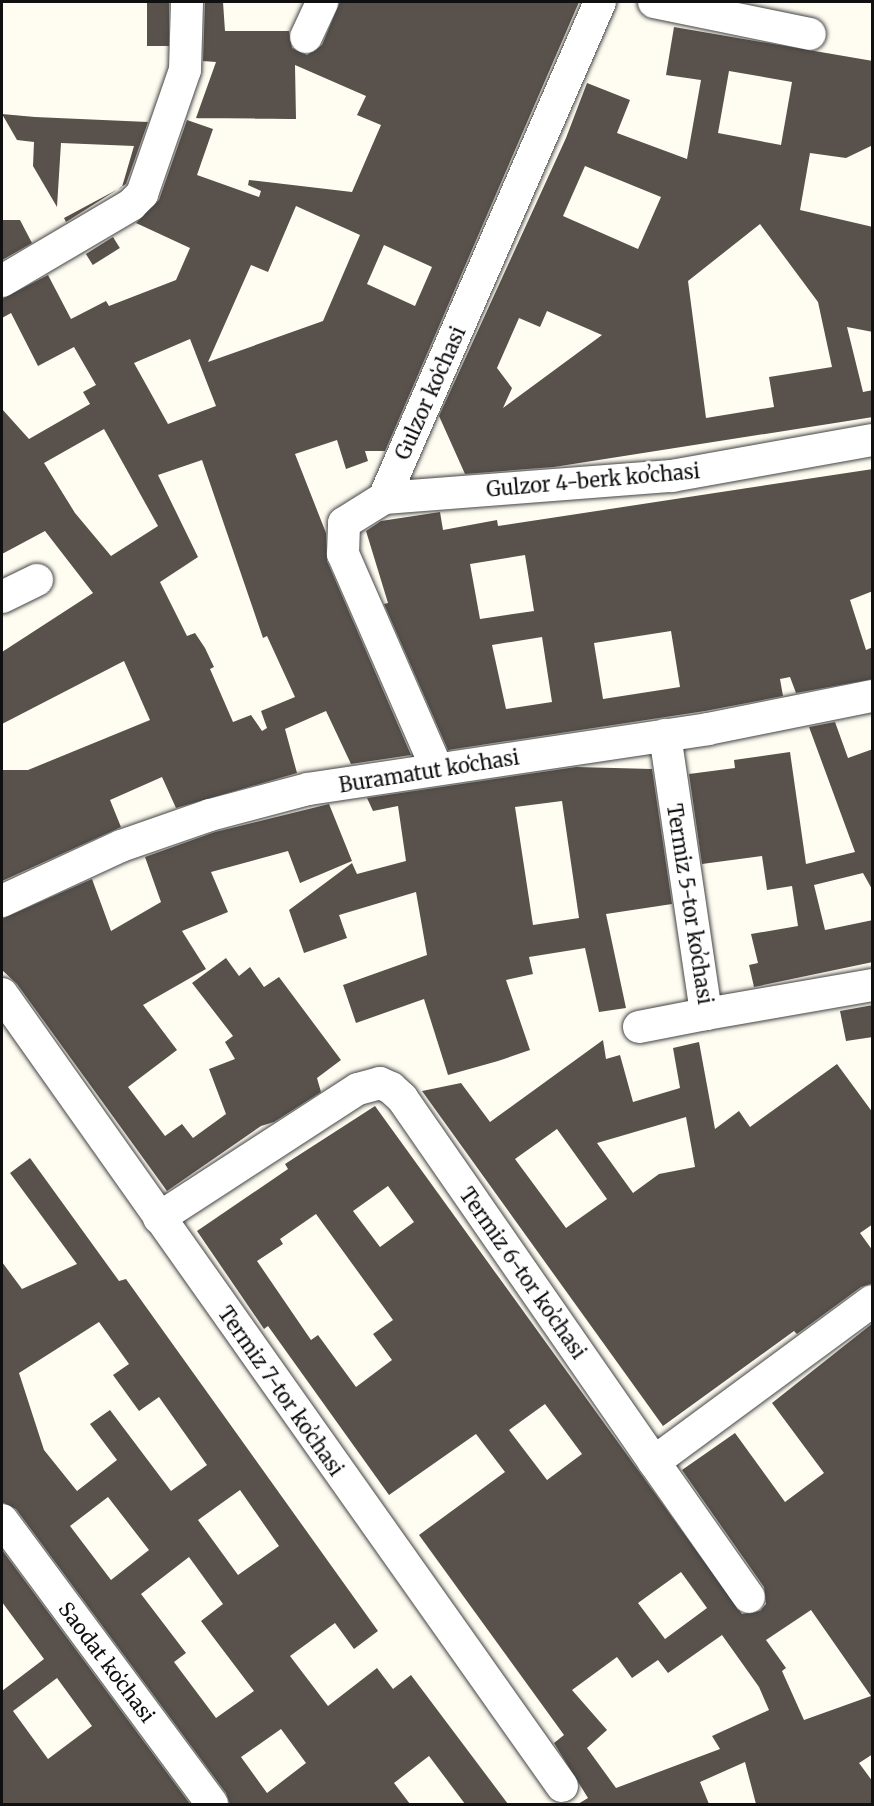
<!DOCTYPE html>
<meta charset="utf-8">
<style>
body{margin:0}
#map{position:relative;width:874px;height:1806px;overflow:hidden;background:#fffdf2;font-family:Merriweather,serif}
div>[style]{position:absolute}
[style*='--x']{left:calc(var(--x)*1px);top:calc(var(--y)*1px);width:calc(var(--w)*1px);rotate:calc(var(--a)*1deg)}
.building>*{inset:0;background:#59514b;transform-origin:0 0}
.roads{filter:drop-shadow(0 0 2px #434343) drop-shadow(0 0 2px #434343)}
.minor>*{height:32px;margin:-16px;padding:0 16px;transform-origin:16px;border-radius:16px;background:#fff}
span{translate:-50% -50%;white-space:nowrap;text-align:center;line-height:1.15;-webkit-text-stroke:6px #fff;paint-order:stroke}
.street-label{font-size:20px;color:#101010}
.frame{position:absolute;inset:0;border:3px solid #101010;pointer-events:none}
</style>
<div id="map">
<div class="building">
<i style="left:147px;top:2px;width:22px;height:44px"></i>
<i style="clip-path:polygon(evenodd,205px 2px,223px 2px,225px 31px,289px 31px,292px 48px,307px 55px,322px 45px,340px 2px,579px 2px,385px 451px,365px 451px,368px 461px,346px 469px,337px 440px,295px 454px,326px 533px,327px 561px,411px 755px,351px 764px,326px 711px,285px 729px,297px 773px,176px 808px,162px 777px,110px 800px,121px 827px,2px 881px,2px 770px,28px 770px,150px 720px,124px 661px,2px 724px,2px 652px,93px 593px,45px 531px,2px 554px,2px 409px,29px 439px,90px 404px,83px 392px,96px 385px,74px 347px,38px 366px,11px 313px,2px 318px,2px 299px,48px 275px,71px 319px,106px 301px,109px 306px,176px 280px,190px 248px,136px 223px,159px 200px,187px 120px,213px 129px,197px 175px,259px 197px,261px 191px,248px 185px,249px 180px,352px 192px,381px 125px,357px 115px,366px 96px,295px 65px,296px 119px,196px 118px,216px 62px,203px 61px,205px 2px,296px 206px,360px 235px,323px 321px,208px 362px,251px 265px,268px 272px,296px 206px,205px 2px,384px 245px,432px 267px,415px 306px,367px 284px,384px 245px,205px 2px,190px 339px,216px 406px,168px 424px,134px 363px,190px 339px,205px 2px,104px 429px,158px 526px,111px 556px,75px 513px,44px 463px,104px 429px,205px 2px,202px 460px,263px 638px,267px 636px,295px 697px,261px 711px,267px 728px,262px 731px,251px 715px,233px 722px,210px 669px,214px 667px,205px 648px,195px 633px,187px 636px,160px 582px,198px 557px,158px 475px,202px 460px)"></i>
<i style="clip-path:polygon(evenodd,674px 27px,873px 61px,873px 145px,846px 158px,810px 153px,800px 210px,873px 227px,873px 332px,847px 327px,863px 392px,873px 390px,873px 417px,554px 467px,465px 474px,439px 416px,566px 138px,587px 83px,630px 100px,617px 133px,687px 159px,701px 80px,666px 75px,674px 27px,729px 71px,792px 82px,781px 145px,718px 133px,729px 71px,674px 27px,585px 166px,661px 197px,638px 249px,563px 216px,585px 166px,674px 27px,760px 224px,818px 302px,832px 367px,769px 377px,774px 407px,706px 418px,688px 281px,760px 224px,674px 27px,547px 311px,602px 335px,503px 408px,512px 388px,497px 368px,519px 318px,540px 327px,547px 311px)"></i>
<i style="clip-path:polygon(2px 114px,35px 117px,148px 122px,126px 184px,66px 222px,64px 218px,122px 187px,134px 146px,61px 143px,57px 207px,33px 166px,34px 142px,17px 140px)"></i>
<i style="clip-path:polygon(2px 220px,20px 220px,32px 243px,2px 260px)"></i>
<i style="left:113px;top:237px;width:13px;height:32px;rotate:58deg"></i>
<i style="clip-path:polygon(evenodd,873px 469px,873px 591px,850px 600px,866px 650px,873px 647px,873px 679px,796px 693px,790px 677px,780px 679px,783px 696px,705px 711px,448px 750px,384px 604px,388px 603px,366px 531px,381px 521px,440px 512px,443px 530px,497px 520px,498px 526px,873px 469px,525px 555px,534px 611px,480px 619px,470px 564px,525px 555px,873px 469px,671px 631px,680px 687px,603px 699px,594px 643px,671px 631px,873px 469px,542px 637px,552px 702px,506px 709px,492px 645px,542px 637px)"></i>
<i style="clip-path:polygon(835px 722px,848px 758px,873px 749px,873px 891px,863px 873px,814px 885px,825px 930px,873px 920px,873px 962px,754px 987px,749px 965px,758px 963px,751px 934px,798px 926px,792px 886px,767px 890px,762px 856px,702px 864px,689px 774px,735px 768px,734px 760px,790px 752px,806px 864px,855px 852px,809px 727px)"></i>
<i style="clip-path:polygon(evenodd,576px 767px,652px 769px,672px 904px,606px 914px,626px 1008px,599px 1012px,585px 948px,529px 957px,533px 974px,506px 980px,530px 1050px,498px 1061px,448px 1075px,424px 999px,356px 1023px,343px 985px,427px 955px,416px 892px,339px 915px,347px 938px,304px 953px,289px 910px,352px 863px,357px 874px,406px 861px,398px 806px,373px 811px,367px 798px,576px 767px,562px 801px,579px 918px,533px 925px,515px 807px,562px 801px)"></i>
<i style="clip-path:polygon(329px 804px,352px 861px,300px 883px,288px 851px,211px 872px,228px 912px,182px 931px,206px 969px,143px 1005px,177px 1050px,128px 1087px,165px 1136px,182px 1124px,193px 1138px,226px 1114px,209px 1069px,235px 1059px,225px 1042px,233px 1036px,192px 983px,226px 958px,239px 976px,250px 967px,264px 987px,279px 977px,341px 1060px,317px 1078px,321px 1092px,274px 1122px,261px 1126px,167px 1191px,17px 984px,2px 970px,2px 919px,92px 879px,111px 931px,161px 902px,145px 857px,215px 832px)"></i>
<i style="clip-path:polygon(873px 1005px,873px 1037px,846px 1041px,840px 1011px)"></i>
<i style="clip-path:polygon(evenodd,603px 1040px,606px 1059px,620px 1055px,633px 1102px,680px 1088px,673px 1048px,699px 1042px,715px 1129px,739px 1111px,750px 1127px,837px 1064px,873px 1113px,873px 1224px,860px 1233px,873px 1251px,873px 1283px,861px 1287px,797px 1334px,794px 1331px,663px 1426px,422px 1091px,461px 1083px,490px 1122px,603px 1040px,686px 1117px,695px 1167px,659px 1174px,633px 1193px,597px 1143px,686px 1117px,603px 1040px,557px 1129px,607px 1199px,566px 1228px,515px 1159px,557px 1129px)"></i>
<i style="clip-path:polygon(evenodd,375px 1106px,742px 1614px,760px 1611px,766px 1604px,764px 1587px,682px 1470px,735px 1433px,785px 1502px,824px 1473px,772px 1403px,873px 1323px,873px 1754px,859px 1763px,873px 1782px,873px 1804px,756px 1804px,745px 1762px,700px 1782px,709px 1804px,578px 1804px,588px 1798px,554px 1743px,564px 1735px,419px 1535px,505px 1472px,476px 1434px,389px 1495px,268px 1326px,264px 1329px,197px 1231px,288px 1169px,285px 1164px,375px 1106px,388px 1186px,414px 1222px,380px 1247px,353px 1211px,388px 1186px,375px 1106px,316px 1214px,393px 1320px,373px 1334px,392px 1360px,356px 1387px,318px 1335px,311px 1340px,257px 1261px,283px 1244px,280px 1239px,316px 1214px,375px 1106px,545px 1404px,582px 1454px,547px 1480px,509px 1430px,545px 1404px,375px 1106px,681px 1572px,707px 1608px,665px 1639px,638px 1603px,681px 1572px,375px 1106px,811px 1610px,871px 1696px,804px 1720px,782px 1671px,786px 1668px,766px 1640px,811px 1610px,375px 1106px,722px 1635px,759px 1687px,769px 1710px,712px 1736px,720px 1749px,616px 1788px,587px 1748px,607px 1730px,572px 1690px,617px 1657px,632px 1678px,658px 1660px,668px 1673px,722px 1635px)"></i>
<i style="clip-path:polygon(evenodd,30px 1158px,119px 1281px,126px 1279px,378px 1631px,354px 1649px,335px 1623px,290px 1656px,328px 1706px,377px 1668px,393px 1689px,411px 1675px,508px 1804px,465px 1804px,429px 1756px,394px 1783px,410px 1804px,230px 1804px,226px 1793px,16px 1509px,2px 1502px,2px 1262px,22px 1289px,77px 1264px,10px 1173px,30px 1158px,99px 1322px,129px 1364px,113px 1375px,139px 1411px,159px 1397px,207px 1465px,171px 1491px,110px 1410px,90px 1424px,117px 1460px,77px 1491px,44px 1450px,19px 1373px,99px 1322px,30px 1158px,240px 1490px,279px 1546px,238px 1575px,198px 1520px,240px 1490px,30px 1158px,108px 1497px,149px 1550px,111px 1580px,70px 1526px,108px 1497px,30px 1158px,189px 1557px,223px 1604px,201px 1621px,254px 1691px,216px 1718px,174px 1662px,186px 1653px,141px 1594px,189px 1557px,30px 1158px,281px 1729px,306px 1763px,267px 1793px,241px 1757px,281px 1729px)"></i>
<i style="clip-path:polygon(evenodd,2px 1550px,190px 1804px,2px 1804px,2px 1691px,44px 1659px,2px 1602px,2px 1550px,57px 1678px,92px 1726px,48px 1759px,13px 1711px,57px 1678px)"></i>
</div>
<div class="roads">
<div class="minor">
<i style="--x:654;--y:2;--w:159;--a:11.6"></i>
<i style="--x:306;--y:37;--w:38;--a:-65"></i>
<i style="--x:2;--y:281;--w:150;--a:-30.5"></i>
<i style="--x:131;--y:205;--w:16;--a:-45"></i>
<i style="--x:142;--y:194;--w:131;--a:-70.9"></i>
<i style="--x:185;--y:70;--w:68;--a:-88.3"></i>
<i style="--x:384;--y:498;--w:289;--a:-4.4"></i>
<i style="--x:672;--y:476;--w:203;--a:-10.2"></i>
<i style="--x:2;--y:597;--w:39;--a:-26"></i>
<i style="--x:665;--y:735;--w:282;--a:81.6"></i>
<i style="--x:706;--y:1014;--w:169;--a:-9.9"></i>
<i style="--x:437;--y:769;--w:235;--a:-113.6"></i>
<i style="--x:343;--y:554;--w:31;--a:-88"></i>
<i style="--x:344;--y:523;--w:47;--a:-32"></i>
<i style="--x:384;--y:498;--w:541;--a:-66.47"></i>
<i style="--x:2;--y:901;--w:131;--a:-24.8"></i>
<i style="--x:121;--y:846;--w:94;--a:-19.2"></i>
<i style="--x:210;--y:815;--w:101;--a:-14.9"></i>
<i style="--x:308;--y:789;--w:404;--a:-8.5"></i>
<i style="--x:708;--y:729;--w:167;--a:-11.4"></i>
<i style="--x:2;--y:994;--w:970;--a:54.74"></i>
<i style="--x:639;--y:1027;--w:68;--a:-11"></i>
<i style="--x:159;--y:1218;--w:237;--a:-33"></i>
<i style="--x:358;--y:1089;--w:23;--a:-15"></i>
<i style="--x:380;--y:1083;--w:12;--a:24"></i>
<i style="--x:391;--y:1088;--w:15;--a:42"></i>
<i style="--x:402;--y:1098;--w:443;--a:55.3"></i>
<i style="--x:654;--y:1462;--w:271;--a:-36.4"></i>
<i style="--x:654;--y:1462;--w:165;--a:54.9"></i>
<i style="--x:2;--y:1520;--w:353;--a:53.5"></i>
</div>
</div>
<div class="street-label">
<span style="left:430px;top:393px;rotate:-66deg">Gulzor koʻchasi</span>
<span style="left:593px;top:480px;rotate:-5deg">Gulzor 4-berk koʼchasi</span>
<span style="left:429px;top:771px;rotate:-9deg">Buramatut koʻchasi</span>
<span style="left:690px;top:904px;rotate:81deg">Termiz 5-tor koʼchasi</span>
<span style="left:523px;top:1273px;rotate:55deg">Termiz 6-tor koʼchasi</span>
<span style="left:281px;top:1391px;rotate:55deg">Termiz 7-tor koʼchasi</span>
<span style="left:107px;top:1662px;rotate:53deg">Saodat koʻchasi</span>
</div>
<div class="frame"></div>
</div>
